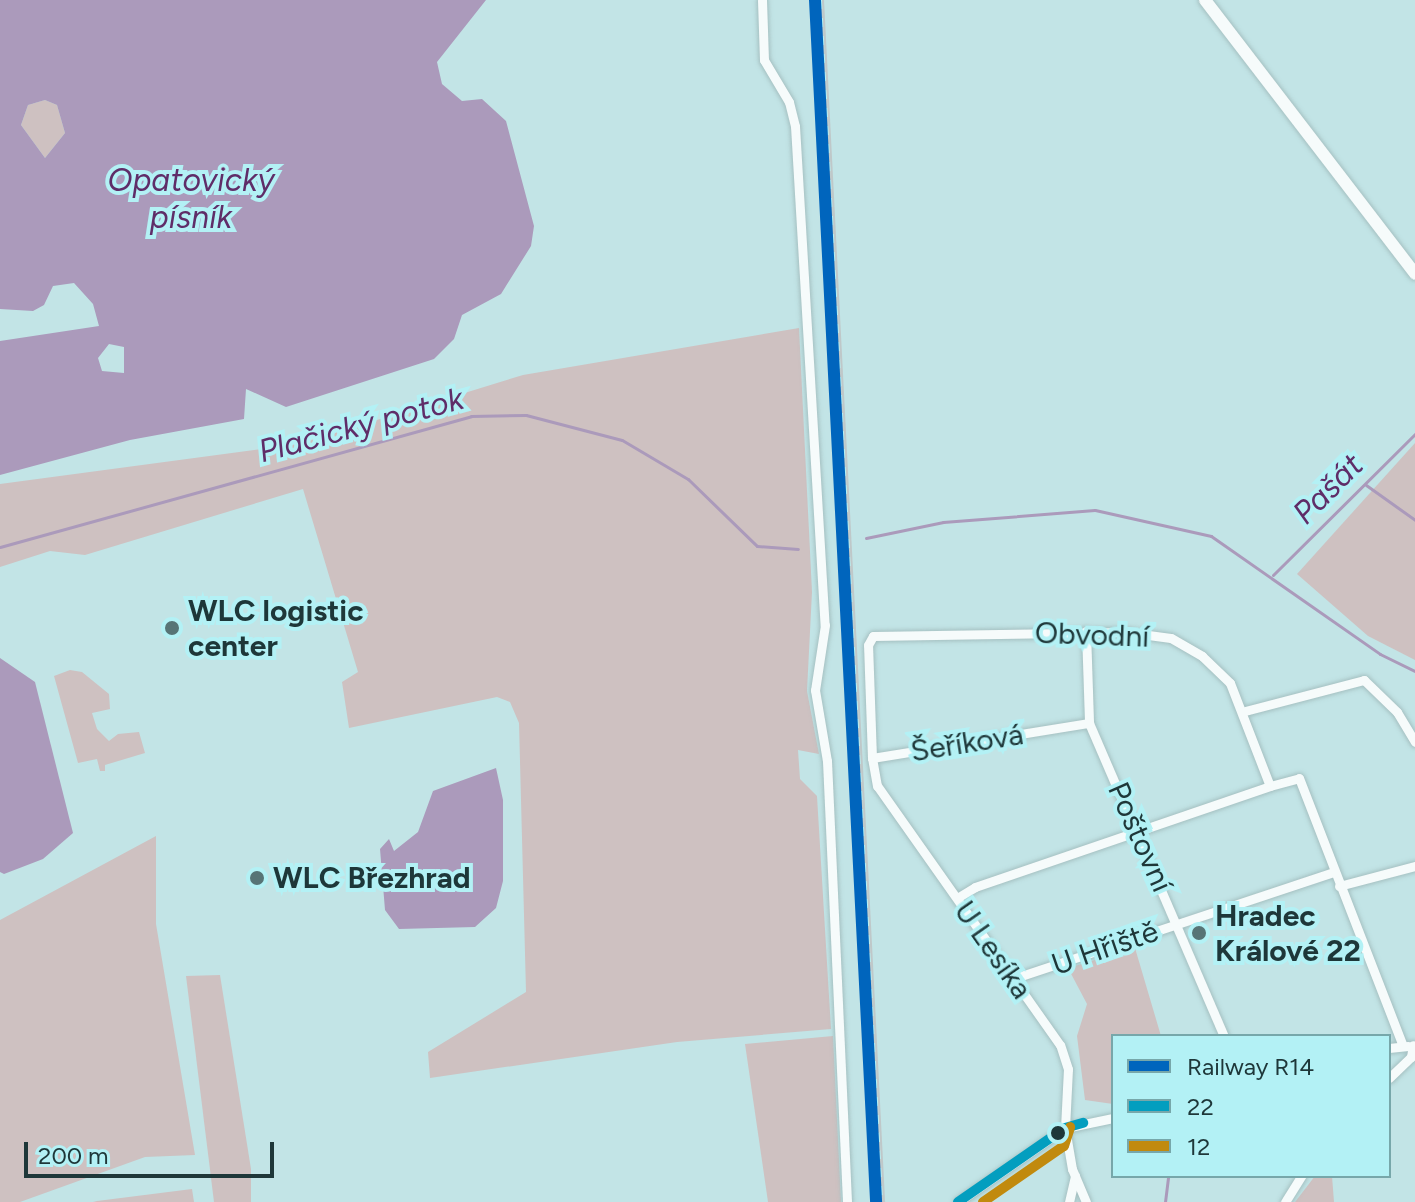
<!DOCTYPE html>
<meta charset="utf-8">
<style>
body{margin:0}
#map{position:relative;width:1415px;height:1202px;overflow:hidden;background:#c2e4e6;font-family:Figtree,sans-serif}
div>[style]{position:absolute}
[style*='--x']{left:calc(var(--x)*1px);top:calc(var(--y)*1px);width:calc(var(--w)*1px);rotate:calc(var(--a)*1deg)}
.green>*{inset:0;background:#cec1c1}
.water>*{inset:0;background:#ab9abb}
.stream>*{height:3px;margin:-1.5px;padding:0 1.5px;transform-origin:1.5px;border-radius:1.5px;background:#ab9abb}
.roads{filter:drop-shadow(0 0 2px #a5c0c1) drop-shadow(0 0 2px #a5c0c1)}
.street>*{height:9px;margin:-4.5px;padding:0 4.5px;transform-origin:4.5px;border-radius:4.5px;background:#f6fbfb}
.secondary>*{height:12px;margin:-6px;padding:0 6px;transform-origin:6px;border-radius:6px;background:#f6fbfb}
.rail>*{height:6px;margin-top:-3px;transform-origin:0;background:repeating-linear-gradient(90deg,#b3f1f5 0 9px,#bfc8c9 0 18px);box-sizing:border-box;border-block:2px solid #bfc8c9}
.bus-1>*{height:10px;margin:-5px;padding:0 5px;transform-origin:5px;border-radius:5px;background:#039ebf}
.bus-2>*{height:10px;margin:-5px;padding:0 5px;transform-origin:5px;border-radius:5px;background:#c18a0e}
.rail-1>*{height:12px;margin:-6px;padding:0 6px;transform-origin:6px;border-radius:6px;background:#0065bd}
.dots>*{width:22px;height:22px;translate:-50% -50%;box-sizing:border-box;border:4px solid #b3f1f5;border-radius:50%}
span{translate:-50% -50%;white-space:nowrap;text-align:center;line-height:1.15;-webkit-text-stroke:8px #b3f1f5;paint-order:stroke}
.poi-label{font-size:30px;color:#1e3739;font-weight:700}
.left{translate:0 -50%;text-align:left}
.street-label{font-size:30px;color:#1e3739}
.water-label{font-size:32px;color:#5f2d68;font-style:italic}
.legend{position:absolute;left:1111px;top:1034px;width:280px;height:144px;box-sizing:border-box;background:#b3f1f5;border:2px solid #77a7aa;margin:0;padding:10px 14px;list-style:none;font-size:24px;color:#1e3739}
.legend li{display:flex;align-items:center;gap:16px;height:40px}
.legend b{width:40px;border:2px solid #77a7aa}
.scale{position:absolute;left:24px;top:1142px;width:250px;height:36px;box-sizing:border-box;border:4px solid #1e3739;border-top:0;padding-left:10px;font-size:24px;line-height:28px;white-space:nowrap;color:#1e3739;-webkit-text-stroke:6px #b3f1f5;paint-order:stroke}
</style>
<div id="map">
<div class="green">
<i style="clip-path:polygon(45px 100px,57px 105px,65px 133px,45px 158px,21px 125px,28px 105px)"></i>
<i style="clip-path:polygon(799px 328px,812px 592px,807px 691px,819px 754px,798px 750px,800px 779px,817px 796px,831px 1029px,677px 1042px,430px 1078px,428px 1052px,526px 992px,519px 723px,510px 702px,497px 697px,349px 728px,342px 682px,358px 672px,303px 489px,85px 555px,50px 551px,0 567px,0 484px,299px 444px,523px 375px)"></i>
<i style="clip-path:polygon(1415px 443px,1415px 660px,1368px 636px,1297px 574px)"></i>
<i style="clip-path:polygon(70px 670px,82px 672px,109px 694px,110px 709px,92px 713px,97px 729px,109px 741px,118px 734px,139px 732px,145px 753px,105px 765px,105px 771px,100px 771px,97px 759px,78px 763px,54px 676px)"></i>
<i style="clip-path:polygon(156px 836px,156px 924px,195px 1155px,145px 1157px,20px 1202px,0 1202px,0 920px)"></i>
<i style="clip-path:polygon(1135px 948px,1161px 1036px,1113px 1036px,1113px 1104px,1085px 1100px,1077px 1036px,1087px 1004px,1068px 968px)"></i>
<i style="clip-path:polygon(220px 975px,251px 1169px,251px 1202px,214px 1202px,186px 976px)"></i>
<i style="clip-path:polygon(833px 1036px,841px 1202px,768px 1202px,745px 1044px)"></i>
<i style="clip-path:polygon(1315px 1176px,1332px 1176px,1334px 1202px,1295px 1202px)"></i>
<i style="clip-path:polygon(192px 1189px,194px 1202px,93px 1202px,97px 1201px)"></i>
</div>
<div class="water">
<i style="clip-path:polygon(evenodd,0 0,486px 0,437px 62px,442px 84px,462px 101px,482px 99px,506px 121px,534px 226px,531px 246px,501px 294px,462px 315px,454px 339px,434px 359px,286px 407px,246px 389px,244px 419px,130px 440px,0 475px,0 341px,99px 326px,93px 304px,74px 283px,53px 286px,44px 305px,33px 311px,0 309px,0 0,45px 100px,57px 105px,65px 133px,45px 158px,21px 125px,28px 105px,45px 100px,0 0,109px 344px,124px 347px,124px 373px,102px 371px,98px 358px,109px 344px)"></i>
<i style="clip-path:polygon(0 658px,35px 682px,73px 833px,43px 859px,4px 874px,0 872px)"></i>
<i style="clip-path:polygon(496px 768px,503px 800px,503px 881px,496px 908px,475px 927px,399px 929px,385px 910px,380px 849px,389px 839px,394px 851px,418px 832px,433px 791px)"></i>
</div>
<div class="stream">
<i style="--x:1366;--y:485;--w:60;--a:35.5"></i>
<i style="--x:866;--y:538;--w:79;--a:-11.7"></i>
<i style="--x:943;--y:522;--w:152;--a:-4.5"></i>
<i style="--x:1095;--y:510;--w:119;--a:12.6"></i>
<i style="--x:1211;--y:536;--w:206;--a:34.9"></i>
<i style="--x:1380;--y:654;--w:39;--a:26"></i>
<i style="--x:0;--y:547;--w:489;--a:-15.5"></i>
<i style="--x:471;--y:416;--w:55;--a:-1"></i>
<i style="--x:526;--y:415;--w:99;--a:14.6"></i>
<i style="--x:622;--y:440;--w:77;--a:30.6"></i>
<i style="--x:688;--y:479;--w:96;--a:44.2"></i>
<i style="--x:757;--y:546;--w:41;--a:4.2"></i>
<i style="--x:1273;--y:575;--w:200;--a:-44.8"></i>
<i style="--x:1165;--y:1202;--w:26;--a:-83"></i>
</div>
<div class="roads">
<div class="street">
<i style="--x:762;--y:0;--w:60;--a:88.1"></i>
<i style="--x:764;--y:60;--w:49;--a:59.2"></i>
<i style="--x:789;--y:102;--w:25;--a:76"></i>
<i style="--x:795;--y:126;--w:500;--a:86.6"></i>
<i style="--x:825;--y:625;--w:66;--a:98.7"></i>
<i style="--x:815;--y:690;--w:72;--a:80.4"></i>
<i style="--x:827;--y:761;--w:441;--a:87.4"></i>
<i style="--x:1086;--y:631;--w:92;--a:88.1"></i>
<i style="--x:1089;--y:723;--w:341;--a:66.7"></i>
<i style="--x:1245;--y:711;--w:123;--a:-14.6"></i>
<i style="--x:1364;--y:680;--w:46;--a:44.1"></i>
<i style="--x:1397;--y:712;--w:35;--a:59"></i>
<i style="--x:872;--y:758;--w:113;--a:-92"></i>
<i style="--x:868;--y:645;--w:10;--a:-61"></i>
<i style="--x:873;--y:636;--w:253;--a:-0.9"></i>
<i style="--x:1126;--y:632;--w:45;--a:7.6"></i>
<i style="--x:1171;--y:638;--w:36;--a:30"></i>
<i style="--x:1202;--y:656;--w:39;--a:44"></i>
<i style="--x:1230;--y:683;--w:110;--a:68.8"></i>
<i style="--x:1270;--y:786;--w:30;--a:-15"></i>
<i style="--x:1299;--y:778;--w:287;--a:68.8"></i>
<i style="--x:1339;--y:886;--w:79;--a:-14.7"></i>
<i style="--x:957;--y:898;--w:21;--a:-31"></i>
<i style="--x:975;--y:887;--w:312;--a:-18.9"></i>
<i style="--x:1012;--y:979;--w:339;--a:-18.4"></i>
<i style="--x:1389;--y:1048;--w:19;--a:-6"></i>
<i style="--x:1389;--y:1078;--w:30;--a:-44"></i>
<i style="--x:1411;--y:1057;--w:12;--a:-81"></i>
<i style="--x:958;--y:1202;--w:130;--a:-34.7"></i>
<i style="--x:1065;--y:1128;--w:49;--a:-11.8"></i>
<i style="--x:1069;--y:1202;--w:27;--a:-77"></i>
<i style="--x:1086;--y:1202;--w:36;--a:-113"></i>
<i style="--x:1072;--y:1169;--w:42;--a:-99.7"></i>
<i style="--x:1065;--y:1128;--w:59;--a:-87.1"></i>
<i style="--x:1068;--y:1069;--w:25;--a:-108"></i>
<i style="--x:1060;--y:1045;--w:317;--a:-125.2"></i>
<i style="--x:877;--y:786;--w:28;--a:-100"></i>
<i style="--x:872;--y:758;--w:220;--a:-9.2"></i>
<i style="--x:1285;--y:1202;--w:31;--a:-58"></i>
</div>
<div class="secondary">
<i style="--x:1205;--y:0;--w:345;--a:52.5"></i>
</div>
</div>
<div class="rail">
<i style="--x:821;--y:0;--w:1204;--a:87.09"></i>
</div>
<div class="bus-1">
<i style="--x:958;--y:1202;--w:130;--a:-34.7"></i>
<i style="--x:1065;--y:1128;--w:19;--a:-16"></i>
</div>
<div class="bus-2">
<i style="--x:983;--y:1202;--w:98;--a:-34.7"></i>
<i style="--x:1064;--y:1146;--w:20;--a:-72"></i>
</div>
<div class="rail-1">
<i style="--x:815;--y:0;--w:1204;--a:87.09"></i>
</div>
<div class="dots">
<i style="left:172px;top:628px;background:#577476"></i>
<i style="left:257px;top:878px;background:#577476"></i>
<i style="left:1199px;top:933px;background:#577476"></i>
<i style="left:1058px;top:1133px;background:#1e3739"></i>
</div>
<div class="poi-label">
<span class="left" style="left:188px;top:628px">WLC logistic<br>center</span>
<span class="left" style="left:273px;top:878px">WLC Březhrad</span>
<span class="left" style="left:1215px;top:933px">Hradec<br>Králové 22</span>
</div>
<div class="street-label">
<span style="left:1092px;top:635px;rotate:2deg">Obvodní</span>
<span style="left:967px;top:743px;rotate:-9deg">Šeříková</span>
<span style="left:1140px;top:837px;rotate:66deg">Poštovní</span>
<span style="left:1105px;top:948px;rotate:-19deg">U Hřiště</span>
<span style="left:993px;top:950px;rotate:55deg">U Lesíka</span>
</div>
<div class="water-label">
<span style="left:191px;top:199px">Opatovický<br>písník</span>
<span style="left:361px;top:425px;rotate:-15deg">Plačický potok</span>
<span style="left:1328px;top:489px;rotate:-45deg">Pašát</span>
</div>
<ul class="legend">
<li><b style="height:10px;background:#0065bd"></b>Railway R14</li>
<li><b style="height:10px;background:#039ebf"></b>22</li>
<li><b style="height:10px;background:#c18a0e"></b>12</li>
</ul>
<div class="scale">200 m</div>
</div>
